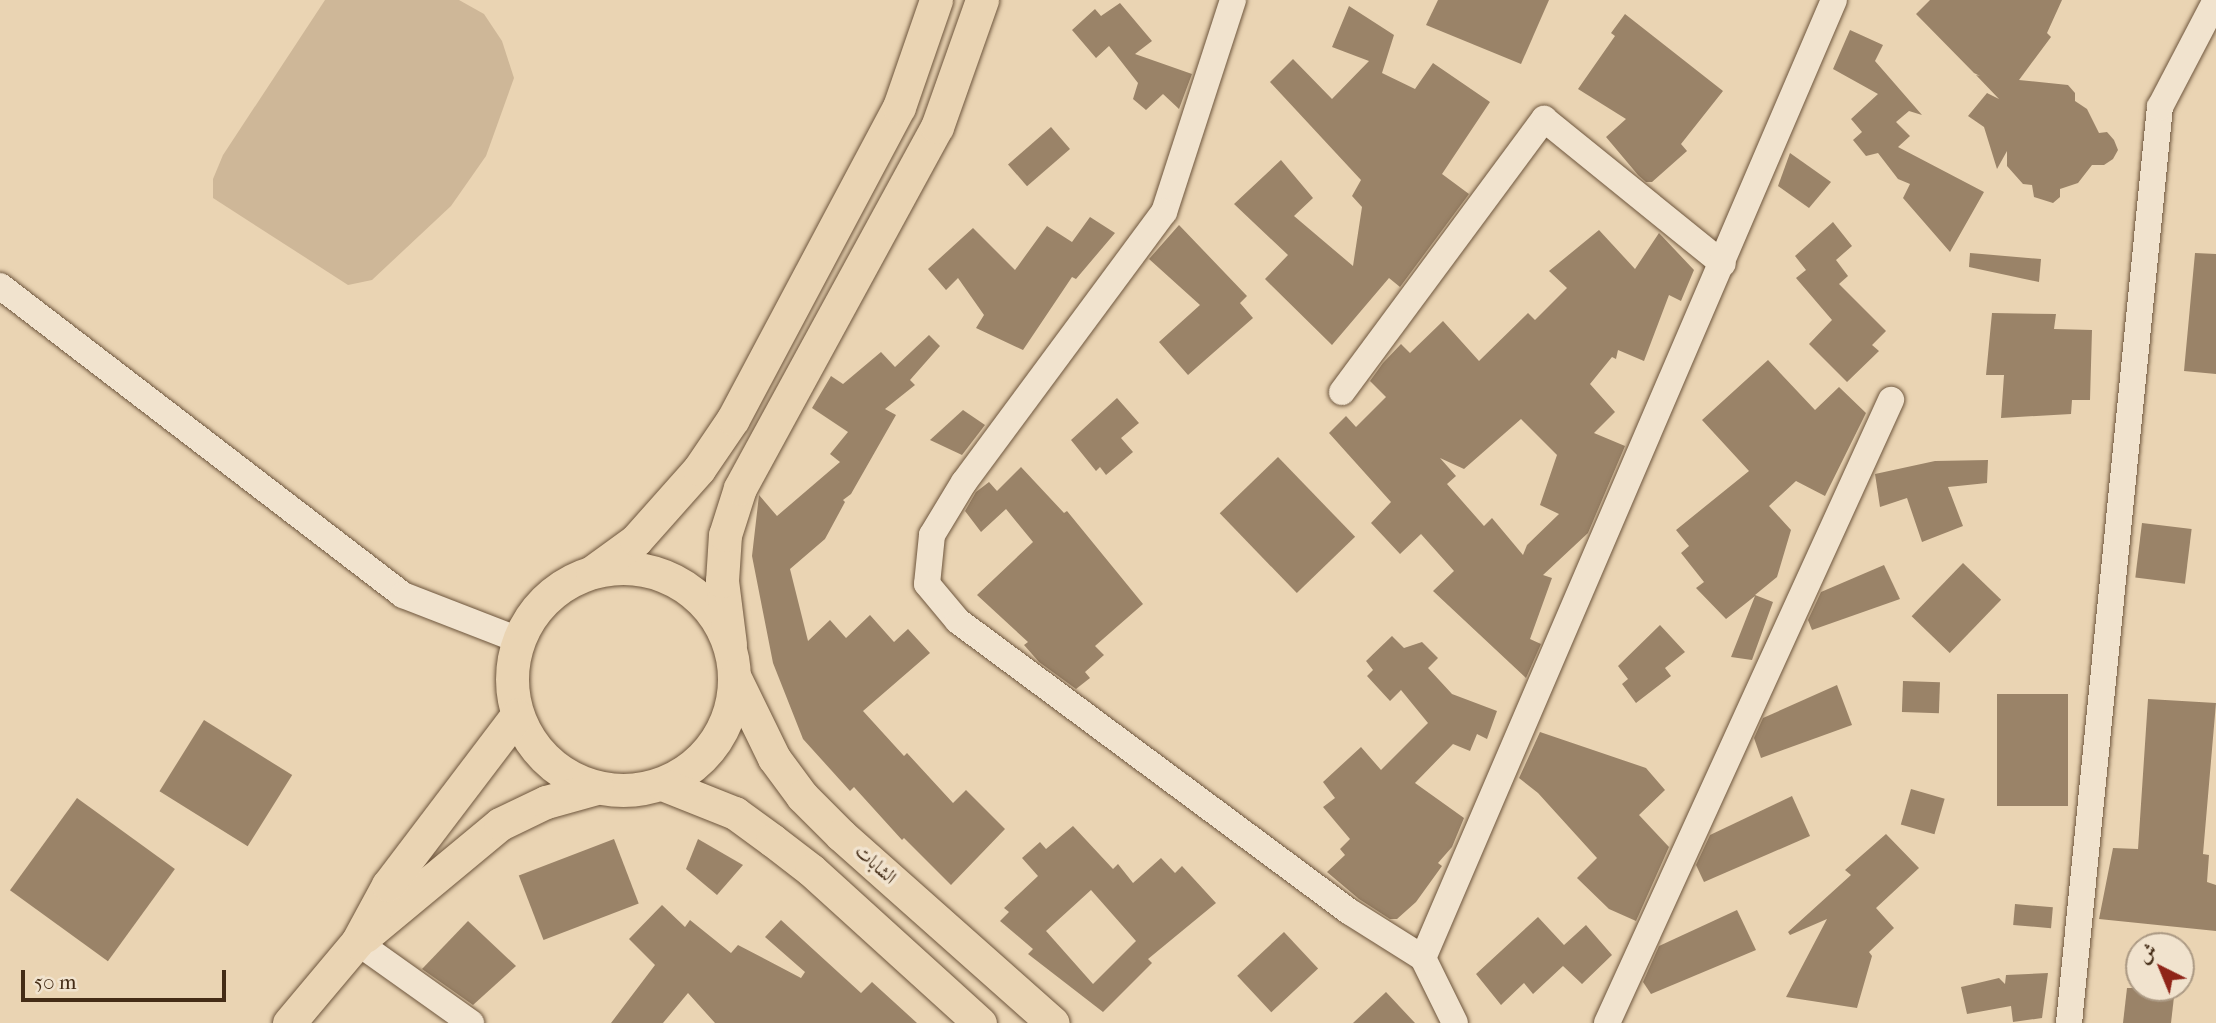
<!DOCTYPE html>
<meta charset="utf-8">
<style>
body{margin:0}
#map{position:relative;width:2216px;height:1023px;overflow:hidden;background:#ead4b3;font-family:"IM FELL French Canon",Amiri,serif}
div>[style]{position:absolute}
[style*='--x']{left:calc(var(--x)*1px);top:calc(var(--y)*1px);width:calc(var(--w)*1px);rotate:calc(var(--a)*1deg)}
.green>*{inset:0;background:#ceb798}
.building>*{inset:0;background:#9a8368;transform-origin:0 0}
.roads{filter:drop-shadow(0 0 2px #6e563d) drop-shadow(0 0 2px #6e563d)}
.minor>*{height:26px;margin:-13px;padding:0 13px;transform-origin:13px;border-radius:13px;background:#f1e3ce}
.major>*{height:33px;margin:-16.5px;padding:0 16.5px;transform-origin:16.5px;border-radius:16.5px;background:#ead4b3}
.major>.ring{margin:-16.5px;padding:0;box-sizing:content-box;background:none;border:33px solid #ead4b3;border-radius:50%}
span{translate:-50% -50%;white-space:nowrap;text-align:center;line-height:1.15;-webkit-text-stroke:7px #f1e3ce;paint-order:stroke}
.street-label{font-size:19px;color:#442c16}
.north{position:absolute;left:2125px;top:932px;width:70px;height:70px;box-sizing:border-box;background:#f1e3ce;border:2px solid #ac9a84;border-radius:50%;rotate:317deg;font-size:19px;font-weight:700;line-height:28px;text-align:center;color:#442c16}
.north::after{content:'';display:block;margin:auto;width:24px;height:32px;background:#8f2418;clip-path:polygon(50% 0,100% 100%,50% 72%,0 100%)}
.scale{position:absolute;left:21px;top:970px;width:205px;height:32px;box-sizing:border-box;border:4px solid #442c16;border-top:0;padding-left:9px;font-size:21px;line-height:24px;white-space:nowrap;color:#442c16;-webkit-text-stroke:5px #f1e3ce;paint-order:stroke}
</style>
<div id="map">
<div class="green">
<i style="clip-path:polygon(325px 0,459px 0,484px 14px,502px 41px,514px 78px,486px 156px,451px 206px,372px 280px,348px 285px,213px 198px,213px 179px,223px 155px)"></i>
</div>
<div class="building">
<i style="clip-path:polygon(1438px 0,1549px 0,1521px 64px,1426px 25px)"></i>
<i style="clip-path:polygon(1930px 0,2062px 0,2047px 33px,2051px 37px,2019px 80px,2068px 85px,2075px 93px,2075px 101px,2087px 109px,2099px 133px,2107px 132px,2114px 140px,2118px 150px,2113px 159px,2104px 165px,2092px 165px,2078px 183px,2060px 189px,2060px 197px,2053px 203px,2034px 197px,2032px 185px,2023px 184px,2007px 166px,2007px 151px,1997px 169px,1984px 127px,1968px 116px,1987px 93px,1999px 99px,1976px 75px,1980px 76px,1974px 73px,1916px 14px)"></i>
<i style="clip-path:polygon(1120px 3px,1152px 41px,1135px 54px,1192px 74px,1179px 109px,1163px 94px,1146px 110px,1133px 99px,1138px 83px,1109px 46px,1096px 58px,1072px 30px,1095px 9px,1101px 16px)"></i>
<i style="clip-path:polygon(1349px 6px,1394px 35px,1382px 73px,1415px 89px,1433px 63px,1490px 102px,1442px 174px,1469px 194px,1400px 287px,1389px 278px,1332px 345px,1265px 279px,1288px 255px,1234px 204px,1281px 160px,1313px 198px,1294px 216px,1353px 266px,1362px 207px,1352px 196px,1361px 180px,1270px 82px,1293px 59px,1332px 99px,1369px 61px,1332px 47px)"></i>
<i style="clip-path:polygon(1625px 14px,1723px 91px,1681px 144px,1687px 151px,1652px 182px,1646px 182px,1638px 175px,1606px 137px,1626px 119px,1578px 89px,1615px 36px,1611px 33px)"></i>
<i style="clip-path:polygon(1850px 30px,1883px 45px,1875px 61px,1922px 115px,1909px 111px,1896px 122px,1910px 136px,1898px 147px,1984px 192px,1950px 252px,1903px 198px,1910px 184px,1898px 179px,1878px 153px,1866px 156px,1853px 140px,1862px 132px,1851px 119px,1878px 94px,1833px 69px)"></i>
<i style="left:1051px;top:127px;width:29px;height:57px;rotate:49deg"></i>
<i style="clip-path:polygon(1790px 153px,1831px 182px,1809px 208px,1778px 186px)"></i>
<i style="clip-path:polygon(1090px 217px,1115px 233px,1076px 279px,1072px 277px,1023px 350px,976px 328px,984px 315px,958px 278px,946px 290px,928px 269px,973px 228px,1015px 270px,1047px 226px,1072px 242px)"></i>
<i style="clip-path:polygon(1833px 222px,1852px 246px,1836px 260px,1848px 276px,1839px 284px,1886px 331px,1872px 345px,1879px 351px,1847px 382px,1809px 344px,1832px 320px,1796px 278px,1806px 270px,1795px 256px)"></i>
<i style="clip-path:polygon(1179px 225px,1247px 296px,1240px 303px,1253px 318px,1188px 375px,1159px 342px,1200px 305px,1149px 259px)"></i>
<i style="clip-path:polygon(evenodd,1599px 230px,1635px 269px,1659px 233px,1694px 270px,1681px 301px,1669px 295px,1644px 361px,1618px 350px,1616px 359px,1612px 357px,1590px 384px,1615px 412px,1594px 433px,1625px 446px,1588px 533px,1543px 575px,1552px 578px,1530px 639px,1541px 644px,1526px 678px,1433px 591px,1454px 571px,1421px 534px,1400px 554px,1371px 523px,1391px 502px,1329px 433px,1346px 416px,1356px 427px,1386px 397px,1370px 381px,1383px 363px,1401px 344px,1410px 353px,1443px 321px,1479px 361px,1528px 313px,1535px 320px,1567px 288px,1549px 271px,1599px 230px,1521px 419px,1557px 455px,1540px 505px,1559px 514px,1527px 545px,1523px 555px,1492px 518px,1484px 526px,1447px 484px,1456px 476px,1440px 458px,1464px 469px,1521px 419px)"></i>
<i style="clip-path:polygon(1970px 253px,2041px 259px,2039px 282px,1969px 267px)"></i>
<i style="clip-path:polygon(2195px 253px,2216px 254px,2216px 374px,2184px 371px)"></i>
<i style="clip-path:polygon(1992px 313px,2056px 314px,2054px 329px,2092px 330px,2090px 400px,2072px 400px,2071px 414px,2001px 418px,2004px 375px,1986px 375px)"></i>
<i style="clip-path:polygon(929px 335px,940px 346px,910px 380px,915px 385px,885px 409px,896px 415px,851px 494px,843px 500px,845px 502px,825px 539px,790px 569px,808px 641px,830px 620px,846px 638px,870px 615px,894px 642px,908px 629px,930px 653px,863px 711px,904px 756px,907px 753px,953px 803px,966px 790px,1005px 829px,951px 885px,904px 838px,902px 840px,854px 787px,850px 791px,803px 739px,773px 663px,752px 556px,759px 495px,777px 516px,840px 462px,830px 454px,848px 432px,812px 408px,831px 376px,843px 384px,881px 352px,895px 367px)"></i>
<i style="clip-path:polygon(1768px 360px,1815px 410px,1839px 387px,1866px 413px,1825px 496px,1796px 481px,1769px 506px,1791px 530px,1777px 577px,1755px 595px,1773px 602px,1752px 660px,1731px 657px,1755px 596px,1726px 619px,1696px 588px,1704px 582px,1681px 553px,1689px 546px,1676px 530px,1749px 471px,1702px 420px)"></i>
<i style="clip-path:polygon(1117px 398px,1139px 423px,1121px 438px,1133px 452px,1106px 475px,1100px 467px,1096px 471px,1071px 440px)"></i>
<i style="clip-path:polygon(963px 410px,985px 425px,962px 455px,930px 440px)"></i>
<i style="left:1278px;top:457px;width:111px;height:81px;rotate:46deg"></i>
<i style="clip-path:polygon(1988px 460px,1987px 483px,1948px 487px,1963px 526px,1922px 542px,1907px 498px,1880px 507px,1875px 474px,1935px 461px)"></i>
<i style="clip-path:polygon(1021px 467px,1064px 513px,1067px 511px,1143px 604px,1095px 646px,1104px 655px,1085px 672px,1090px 678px,1076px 689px,1039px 662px,1024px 645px,1028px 642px,977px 595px,1033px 542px,1006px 509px,981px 532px,965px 511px,976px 492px,989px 482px,997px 491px)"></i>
<i style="left:2142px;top:523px;width:50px;height:55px;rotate:7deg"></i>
<i style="left:1963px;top:563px;width:53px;height:74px;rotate:44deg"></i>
<i style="clip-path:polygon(1884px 565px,1900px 599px,1812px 630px,1808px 620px,1821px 592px)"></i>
<i style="clip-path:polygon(1660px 625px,1685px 652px,1665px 668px,1671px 676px,1636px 703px,1622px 684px,1628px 679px,1618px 666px)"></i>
<i style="clip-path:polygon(1392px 636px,1404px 648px,1422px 642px,1438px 658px,1428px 668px,1452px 694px,1497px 711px,1487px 739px,1477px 734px,1470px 751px,1453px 744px,1415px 783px,1464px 818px,1452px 847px,1438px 863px,1442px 866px,1416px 902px,1397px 919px,1390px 919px,1359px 899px,1327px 872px,1345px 855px,1340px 849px,1350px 839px,1323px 807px,1335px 798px,1323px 782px,1361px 747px,1381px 770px,1428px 723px,1401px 690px,1390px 701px,1367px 676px,1373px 670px,1366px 661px)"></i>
<i style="left:1903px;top:681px;width:37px;height:31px;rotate:2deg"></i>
<i style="clip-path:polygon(1837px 685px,1852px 725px,1761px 758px,1754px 738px,1763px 718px)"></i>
<i style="left:1997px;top:694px;width:71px;height:112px"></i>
<i style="clip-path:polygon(2148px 699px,2216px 703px,2203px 854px,2209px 855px,2207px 882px,2216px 885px,2216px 931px,2099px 919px,2113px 848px,2138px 849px)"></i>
<i style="left:204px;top:720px;width:104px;height:84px;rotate:32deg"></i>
<i style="clip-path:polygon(1540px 732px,1646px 768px,1665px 790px,1639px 815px,1669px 847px,1636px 921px,1609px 909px,1577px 878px,1597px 858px,1538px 793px,1519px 778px)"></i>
<i style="left:1911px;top:789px;width:35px;height:37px;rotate:16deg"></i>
<i style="clip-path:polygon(1792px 796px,1810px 836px,1704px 882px,1696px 865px,1710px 835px)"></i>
<i style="left:77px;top:798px;width:121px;height:114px;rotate:36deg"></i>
<i style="clip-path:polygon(evenodd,1073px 826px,1113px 869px,1118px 864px,1133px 883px,1161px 858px,1175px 873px,1182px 866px,1216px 903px,1148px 959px,1152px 963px,1103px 1012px,1028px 954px,1033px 949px,1000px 921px,1009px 912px,1004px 908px,1038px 876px,1022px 858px,1040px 842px,1046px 849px,1073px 826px,1091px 890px,1136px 941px,1093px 984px,1046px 931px,1091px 890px)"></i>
<i style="clip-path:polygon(1886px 834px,1919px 868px,1876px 908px,1894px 928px,1869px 952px,1872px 956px,1857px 1008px,1786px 997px,1827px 919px,1790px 935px,1788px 932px,1851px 875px,1845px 870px)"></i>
<i style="left:614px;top:839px;width:69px;height:102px;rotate:69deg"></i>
<i style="clip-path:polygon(698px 839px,743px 865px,717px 895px,686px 869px)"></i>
<i style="left:2015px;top:904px;width:38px;height:21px;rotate:5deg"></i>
<i style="clip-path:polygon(662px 905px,685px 927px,690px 920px,731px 953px,738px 945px,801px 978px,805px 972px,765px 937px,781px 920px,861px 993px,872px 982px,917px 1023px,715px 1023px,688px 993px,663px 1023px,611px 1023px,655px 965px,629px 939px)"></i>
<i style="clip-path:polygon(1737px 910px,1756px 950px,1651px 994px,1643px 982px,1659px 946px)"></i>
<i style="clip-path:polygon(1538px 917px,1564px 945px,1586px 925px,1612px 955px,1582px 984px,1563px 966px,1533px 994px,1524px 983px,1501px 1005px,1476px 974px)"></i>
<i style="clip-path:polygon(468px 921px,516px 966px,473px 1005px,422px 969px)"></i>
<i style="left:1284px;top:932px;width:50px;height:64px;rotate:47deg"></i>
<i style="clip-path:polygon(2048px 973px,2042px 1018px,2013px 1022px,2011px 1006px,1967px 1014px,1961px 987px,1999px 978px,2005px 984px,2006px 975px)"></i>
<i style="clip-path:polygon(2127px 988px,2175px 988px,2171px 1023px,2123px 1023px)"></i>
<i style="clip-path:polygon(1386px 992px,1415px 1023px,1353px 1023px)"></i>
</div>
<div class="roads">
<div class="minor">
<i style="--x:1233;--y:0;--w:223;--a:108"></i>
<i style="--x:1164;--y:212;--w:336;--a:126.5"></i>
<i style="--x:964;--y:482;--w:62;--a:121.1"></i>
<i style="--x:932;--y:535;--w:49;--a:95.8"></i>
<i style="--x:927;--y:584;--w:48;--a:50"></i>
<i style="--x:958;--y:621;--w:488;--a:36.6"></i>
<i style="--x:1350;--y:912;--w:86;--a:32.2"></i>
<i style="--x:1423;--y:958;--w:72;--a:63.8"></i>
<i style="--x:0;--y:286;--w:508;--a:37.48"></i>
<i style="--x:403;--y:595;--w:124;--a:21.2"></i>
<i style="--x:1342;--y:392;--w:340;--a:-53.5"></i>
<i style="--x:1544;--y:119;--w:230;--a:39"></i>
<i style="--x:357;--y:942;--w:140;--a:35.4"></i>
<i style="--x:1423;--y:958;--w:1042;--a:-66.78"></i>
<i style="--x:1607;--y:1023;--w:685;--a:-65.49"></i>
<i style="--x:2069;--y:1023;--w:921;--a:-84.33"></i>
<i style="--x:2160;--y:107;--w:121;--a:-62.4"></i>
</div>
<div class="major">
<i class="ring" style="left:512px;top:568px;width:189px;height:189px"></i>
<i style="--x:592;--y:572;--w:54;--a:-36"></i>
<i style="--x:636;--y:540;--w:95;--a:-48.4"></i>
<i style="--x:699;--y:469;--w:60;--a:-55.8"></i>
<i style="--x:733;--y:419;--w:353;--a:-62"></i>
<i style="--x:899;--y:107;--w:113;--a:-70.9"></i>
<i style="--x:730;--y:644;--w:64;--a:-97.2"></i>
<i style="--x:722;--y:581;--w:46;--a:-86.3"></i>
<i style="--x:725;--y:535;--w:49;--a:-72.3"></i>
<i style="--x:740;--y:488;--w:411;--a:-61.4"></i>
<i style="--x:937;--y:127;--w:135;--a:-70.5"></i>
<i style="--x:735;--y:678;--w:89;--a:64"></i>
<i style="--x:774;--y:758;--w:47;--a:53.6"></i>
<i style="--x:802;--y:796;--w:55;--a:45"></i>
<i style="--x:841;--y:835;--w:283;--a:41.6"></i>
<i style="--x:662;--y:784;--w:79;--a:21.7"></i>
<i style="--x:735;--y:813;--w:46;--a:36.1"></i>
<i style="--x:772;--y:840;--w:49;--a:37.6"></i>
<i style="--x:811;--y:870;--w:228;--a:42.2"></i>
<i style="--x:365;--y:936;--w:175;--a:-39.7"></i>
<i style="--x:500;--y:824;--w:51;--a:-25.6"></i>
<i style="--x:546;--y:802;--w:53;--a:-15.4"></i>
<i style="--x:289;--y:1023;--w:106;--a:-50"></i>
<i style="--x:357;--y:942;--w:65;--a:-61.5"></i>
<i style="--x:388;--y:885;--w:213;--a:-52.8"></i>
</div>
</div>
<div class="street-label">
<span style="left:875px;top:865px;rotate:42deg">الشابات</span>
</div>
<div class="north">ش</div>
<div class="scale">50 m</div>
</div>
